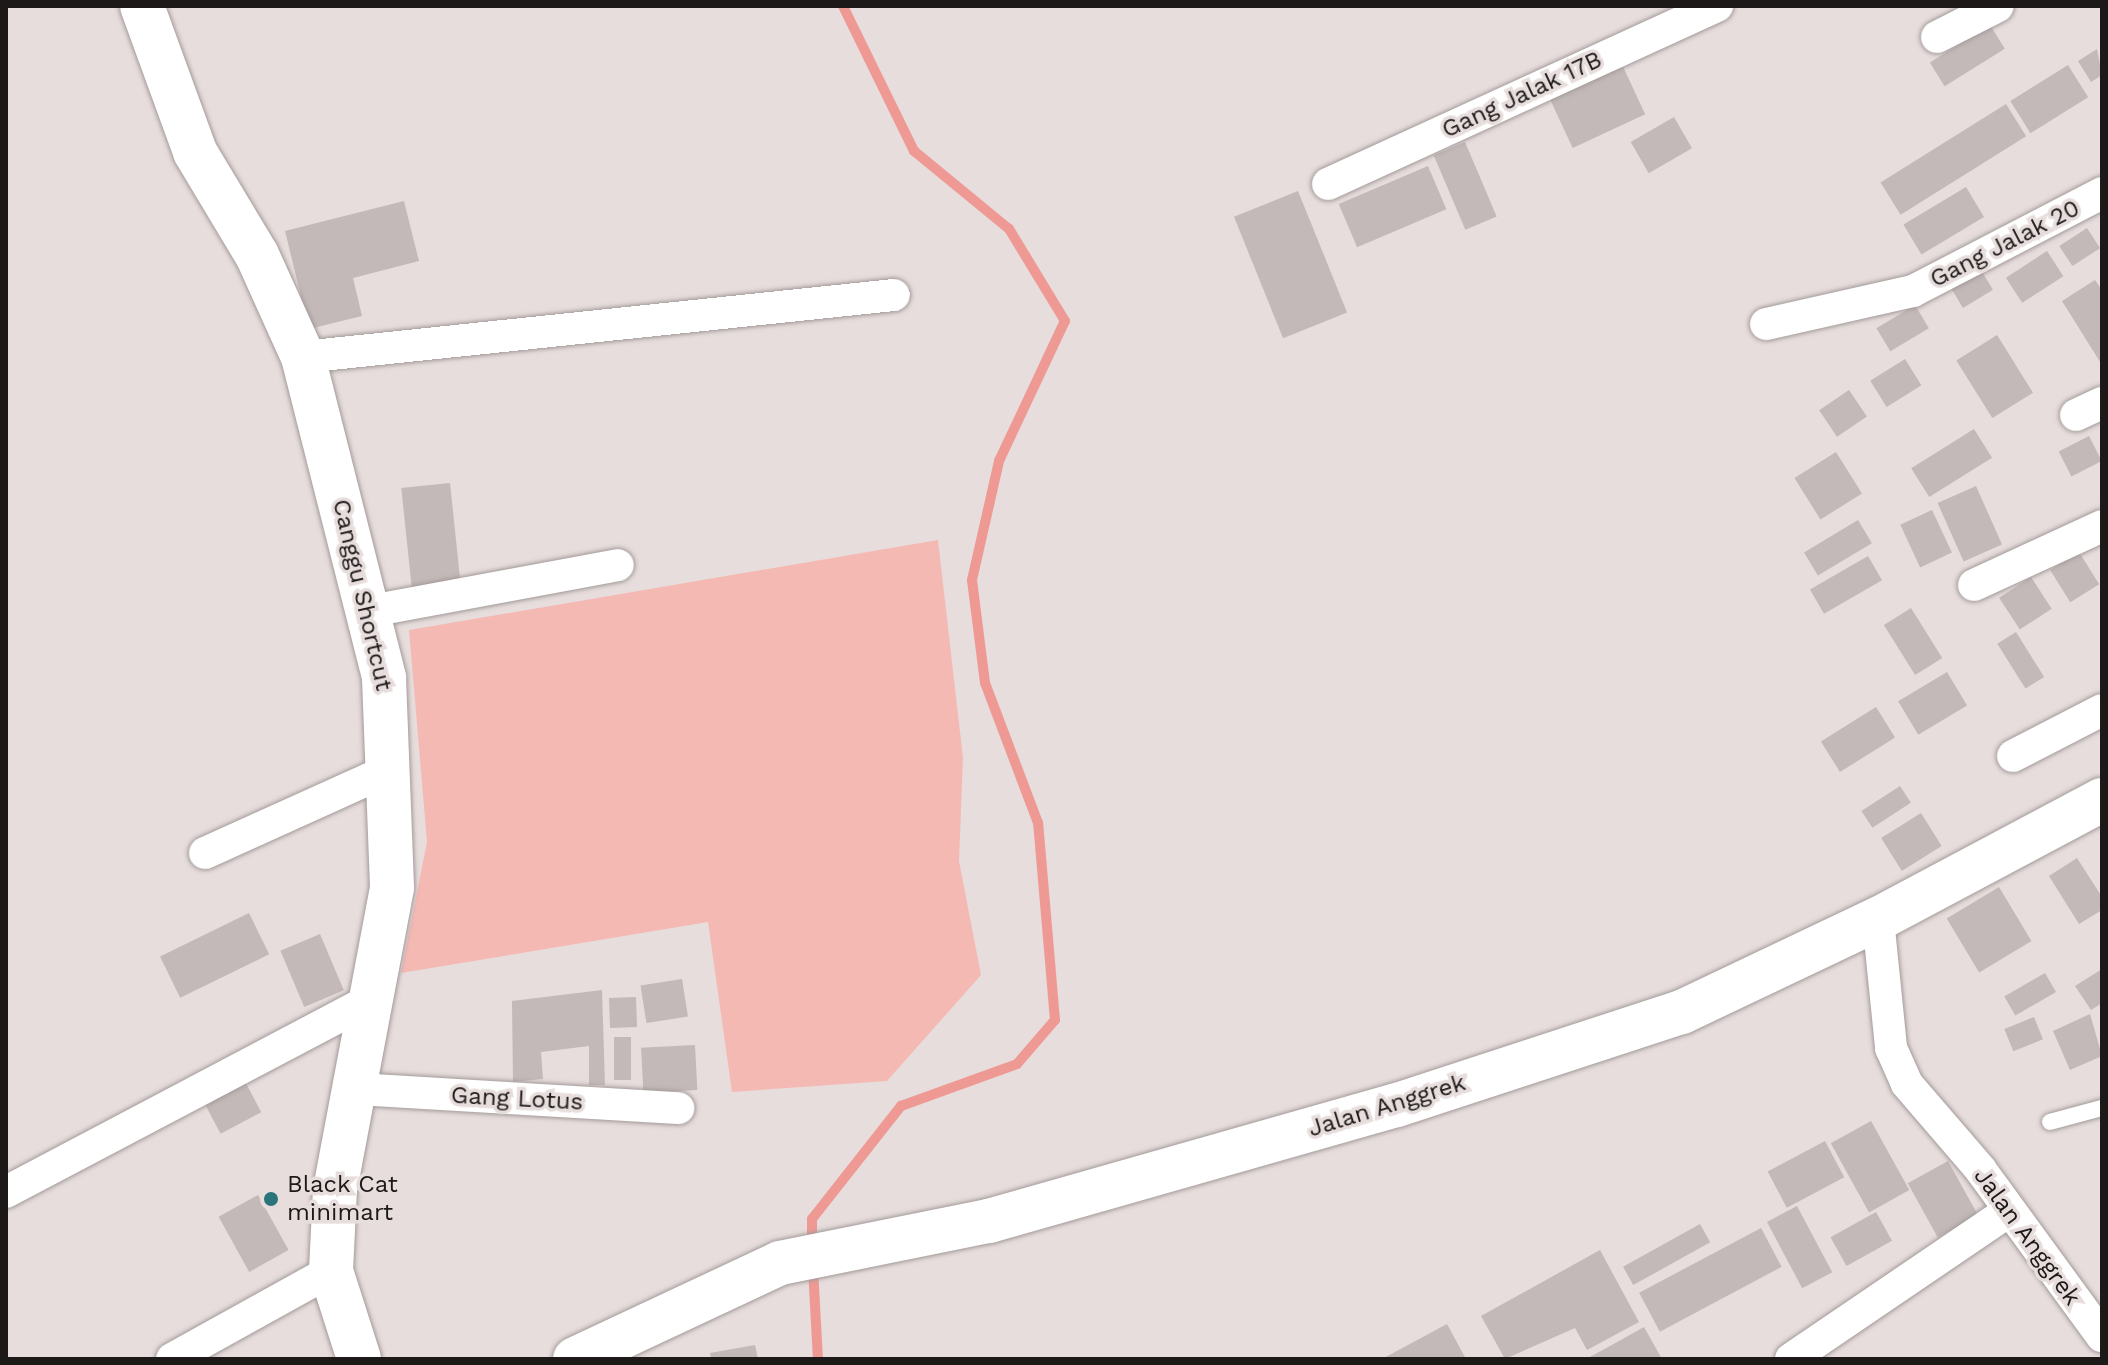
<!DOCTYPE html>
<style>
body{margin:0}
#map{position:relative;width:2108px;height:1365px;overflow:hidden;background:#e6dddc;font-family:"Work Sans",sans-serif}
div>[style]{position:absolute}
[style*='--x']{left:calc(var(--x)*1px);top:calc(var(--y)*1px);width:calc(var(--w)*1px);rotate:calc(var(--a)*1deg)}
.green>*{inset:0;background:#f5b9b4}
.stream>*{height:10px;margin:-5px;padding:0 5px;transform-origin:5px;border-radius:5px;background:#ef9994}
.building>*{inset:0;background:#c2b9b8;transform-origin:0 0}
.roads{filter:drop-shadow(0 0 2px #a39a99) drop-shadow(0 0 2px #a39a99)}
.lane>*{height:16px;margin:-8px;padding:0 8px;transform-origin:8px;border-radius:8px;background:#fff}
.street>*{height:32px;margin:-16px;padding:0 16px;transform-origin:16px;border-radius:16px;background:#fff}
.secondary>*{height:44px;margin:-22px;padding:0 22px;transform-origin:22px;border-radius:22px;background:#fff}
.dots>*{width:22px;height:22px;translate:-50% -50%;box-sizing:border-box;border:4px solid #e6dddc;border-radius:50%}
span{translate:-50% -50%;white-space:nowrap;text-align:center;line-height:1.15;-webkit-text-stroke:7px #e6dddc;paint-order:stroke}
.street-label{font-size:24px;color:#1c1918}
.poi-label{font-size:24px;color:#1c1918}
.left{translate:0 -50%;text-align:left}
.frame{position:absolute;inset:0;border:8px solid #1c1918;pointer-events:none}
</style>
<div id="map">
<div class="green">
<i style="clip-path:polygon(938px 540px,963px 758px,959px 861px,981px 975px,887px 1081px,732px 1092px,708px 922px,401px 973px,427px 842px,409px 630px)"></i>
</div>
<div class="stream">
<i style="--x:812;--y:1244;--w:25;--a:-90"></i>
<i style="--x:812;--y:1219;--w:144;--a:-51.8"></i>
<i style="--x:901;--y:1106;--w:123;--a:-19.9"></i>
<i style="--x:1017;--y:1064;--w:58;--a:-49.2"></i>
<i style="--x:1055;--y:1020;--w:198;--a:-94.9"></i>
<i style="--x:1038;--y:823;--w:150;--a:-110.7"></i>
<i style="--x:985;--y:683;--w:104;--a:-97.2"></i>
<i style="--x:972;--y:580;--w:122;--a:-77.2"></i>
<i style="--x:999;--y:461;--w:155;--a:-64.8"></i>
<i style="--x:1065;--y:321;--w:108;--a:-121.3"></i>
<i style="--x:1009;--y:229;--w:123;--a:-140.6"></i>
<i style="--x:914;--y:151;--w:161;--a:-116.1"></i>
<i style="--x:813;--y:1268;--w:91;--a:86.9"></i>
</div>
<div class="building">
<i style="left:1990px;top:25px;width:28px;height:71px;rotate:58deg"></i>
<i style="clip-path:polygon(2097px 49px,2102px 75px,2091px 82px,2078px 61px)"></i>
<i style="left:1619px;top:58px;width:62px;height:80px;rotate:65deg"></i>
<i style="left:2068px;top:65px;width:38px;height:68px;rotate:58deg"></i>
<i style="left:2006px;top:104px;width:38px;height:148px;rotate:58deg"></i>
<i style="left:1674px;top:117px;width:36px;height:50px;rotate:60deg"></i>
<i style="left:1465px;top:142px;width:81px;height:34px;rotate:67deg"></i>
<i style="left:1428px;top:166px;width:47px;height:97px;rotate:67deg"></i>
<i style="left:1966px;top:187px;width:35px;height:73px;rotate:59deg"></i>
<i style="left:1298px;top:191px;width:131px;height:69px;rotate:68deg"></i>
<i style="clip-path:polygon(404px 201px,419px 261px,353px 278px,362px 316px,309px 329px,285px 231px)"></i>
<i style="left:2087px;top:228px;width:24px;height:33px;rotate:57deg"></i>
<i style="left:2047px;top:251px;width:30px;height:49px;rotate:57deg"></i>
<i style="left:1978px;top:265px;width:29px;height:35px;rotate:59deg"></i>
<i style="clip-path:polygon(2095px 280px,2102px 290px,2102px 365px,2062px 301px)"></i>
<i style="left:1915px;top:305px;width:27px;height:45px;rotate:59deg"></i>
<i style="left:1997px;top:335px;width:68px;height:48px;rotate:58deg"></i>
<i style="left:1905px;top:359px;width:31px;height:41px;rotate:58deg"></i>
<i style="left:1849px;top:390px;width:32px;height:36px;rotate:56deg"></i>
<i style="left:1974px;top:429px;width:34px;height:74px;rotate:58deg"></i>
<i style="left:2089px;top:436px;width:28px;height:34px;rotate:63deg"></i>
<i style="left:1836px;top:452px;width:49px;height:49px;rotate:58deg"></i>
<i style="left:450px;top:483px;width:101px;height:49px;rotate:84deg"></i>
<i style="left:1976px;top:486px;width:64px;height:42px;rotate:66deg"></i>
<i style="left:1932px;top:510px;width:47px;height:35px;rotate:65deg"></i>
<i style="left:1858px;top:520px;width:27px;height:63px;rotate:59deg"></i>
<i style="left:2079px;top:552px;width:38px;height:34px;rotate:58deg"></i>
<i style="left:1868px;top:556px;width:28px;height:67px;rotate:60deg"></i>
<i style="left:2031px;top:577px;width:38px;height:38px;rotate:57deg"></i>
<i style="left:1911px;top:608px;width:59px;height:32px;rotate:58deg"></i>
<i style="left:2016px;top:632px;width:53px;height:22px;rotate:58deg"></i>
<i style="left:1947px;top:672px;width:39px;height:57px;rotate:59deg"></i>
<i style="left:1876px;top:707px;width:36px;height:65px;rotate:58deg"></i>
<i style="left:1900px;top:786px;width:20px;height:46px;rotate:57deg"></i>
<i style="left:1921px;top:813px;width:39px;height:47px;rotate:58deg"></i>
<i style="clip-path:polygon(2077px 858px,2102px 897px,2102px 910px,2079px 924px,2049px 876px)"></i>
<i style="left:1999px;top:887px;width:63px;height:61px;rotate:59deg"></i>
<i style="left:249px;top:913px;width:46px;height:99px;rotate:64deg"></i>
<i style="left:320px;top:934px;width:61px;height:43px;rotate:67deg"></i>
<i style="clip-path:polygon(2102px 969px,2102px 1003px,2091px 1010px,2075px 986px)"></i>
<i style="left:2045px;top:973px;width:22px;height:47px;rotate:60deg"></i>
<i style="left:682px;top:979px;width:38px;height:42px;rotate:81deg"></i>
<i style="clip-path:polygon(602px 990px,605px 1085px,589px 1085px,589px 1046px,541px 1052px,543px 1079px,513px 1082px,512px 1001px)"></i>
<i style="left:636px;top:997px;width:30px;height:27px;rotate:88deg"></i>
<i style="clip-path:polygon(2090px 1014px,2102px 1056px,2070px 1070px,2053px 1031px)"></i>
<i style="left:2034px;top:1017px;width:24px;height:32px;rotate:68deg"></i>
<i style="left:614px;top:1037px;width:17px;height:43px"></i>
<i style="left:695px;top:1045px;width:45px;height:54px;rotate:87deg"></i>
<i style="left:242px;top:1076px;width:41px;height:46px;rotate:62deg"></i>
<i style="left:1871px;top:1121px;width:79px;height:46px;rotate:61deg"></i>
<i style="left:1825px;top:1141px;width:41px;height:65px;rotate:62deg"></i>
<i style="left:1948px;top:1161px;width:62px;height:46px;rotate:61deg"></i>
<i style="left:258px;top:1195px;width:63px;height:45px;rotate:61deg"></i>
<i style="left:1797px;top:1206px;width:75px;height:34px;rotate:62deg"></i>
<i style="left:1876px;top:1212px;width:33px;height:52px;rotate:61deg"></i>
<i style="left:1700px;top:1224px;width:21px;height:88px;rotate:61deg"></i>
<i style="left:1761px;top:1228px;width:44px;height:138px;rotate:62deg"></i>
<i style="clip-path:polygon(1600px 1250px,1639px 1322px,1587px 1350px,1575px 1328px,1505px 1359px,1481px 1316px)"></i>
<i style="clip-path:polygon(1447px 1324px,1466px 1359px,1382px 1359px)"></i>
<i style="clip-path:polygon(1644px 1327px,1662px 1359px,1586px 1359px,1610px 1346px)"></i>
<i style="clip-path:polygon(755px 1345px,758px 1359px,711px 1359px,710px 1353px)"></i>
</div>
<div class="roads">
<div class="lane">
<i style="--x:2050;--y:1122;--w:54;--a:-15.1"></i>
</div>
<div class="street">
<i style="--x:1937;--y:37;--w:68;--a:-26.9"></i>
<i style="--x:1328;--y:184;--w:428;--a:-24.6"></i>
<i style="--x:1766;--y:324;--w:151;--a:-12.7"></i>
<i style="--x:1913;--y:291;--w:213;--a:-27.4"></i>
<i style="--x:303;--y:357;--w:594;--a:-5.99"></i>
<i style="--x:2076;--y:415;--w:29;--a:-25"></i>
<i style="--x:1974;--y:585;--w:141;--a:-24.7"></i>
<i style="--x:370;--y:611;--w:252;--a:-10.5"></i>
<i style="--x:2013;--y:756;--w:100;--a:-27.3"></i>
<i style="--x:205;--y:853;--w:202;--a:-24.3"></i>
<i style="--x:1878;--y:919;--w:130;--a:84.2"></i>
<i style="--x:1891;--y:1048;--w:39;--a:66"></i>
<i style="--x:1907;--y:1084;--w:112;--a:49.3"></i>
<i style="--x:1980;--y:1169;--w:207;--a:53.9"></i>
<i style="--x:356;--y:1089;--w:323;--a:3.4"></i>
<i style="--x:6;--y:1192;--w:416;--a:-27.8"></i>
<i style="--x:172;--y:1359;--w:182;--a:-29"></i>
<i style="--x:1791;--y:1359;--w:263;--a:-34.2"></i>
</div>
<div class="secondary">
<i style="--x:142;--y:6;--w:155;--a:70"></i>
<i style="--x:195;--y:152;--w:120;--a:59"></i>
<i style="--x:257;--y:255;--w:112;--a:65.7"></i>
<i style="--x:303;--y:357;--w:331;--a:75.8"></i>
<i style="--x:384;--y:678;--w:210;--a:87.8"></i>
<i style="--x:392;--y:888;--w:306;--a:100.7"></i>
<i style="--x:335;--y:1189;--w:82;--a:92.8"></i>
<i style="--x:331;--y:1271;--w:92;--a:72.3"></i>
<i style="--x:575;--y:1359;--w:226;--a:-25.1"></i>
<i style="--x:780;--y:1263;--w:213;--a:-11.4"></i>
<i style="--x:989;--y:1221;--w:424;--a:-15.9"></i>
<i style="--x:1397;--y:1105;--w:300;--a:-18.1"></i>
<i style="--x:1682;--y:1012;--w:217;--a:-25.4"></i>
<i style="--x:1878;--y:919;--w:254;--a:-28"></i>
</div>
</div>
<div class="dots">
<i style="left:271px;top:1199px;background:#2a747b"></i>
</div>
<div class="street-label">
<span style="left:1522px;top:95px;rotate:-25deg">Gang Jalak 17B</span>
<span style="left:2005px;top:244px;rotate:-27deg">Gang Jalak 20</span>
<span style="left:362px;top:595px;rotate:77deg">Canggu Shortcut</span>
<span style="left:517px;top:1099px;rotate:3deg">Gang Lotus</span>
<span style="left:1387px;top:1106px;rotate:-17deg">Jalan Anggrek</span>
<span style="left:2027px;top:1237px;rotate:54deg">Jalan Anggrek</span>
</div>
<div class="poi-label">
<span class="left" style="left:287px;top:1199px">Black Cat<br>minimart</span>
</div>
<div class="frame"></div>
</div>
